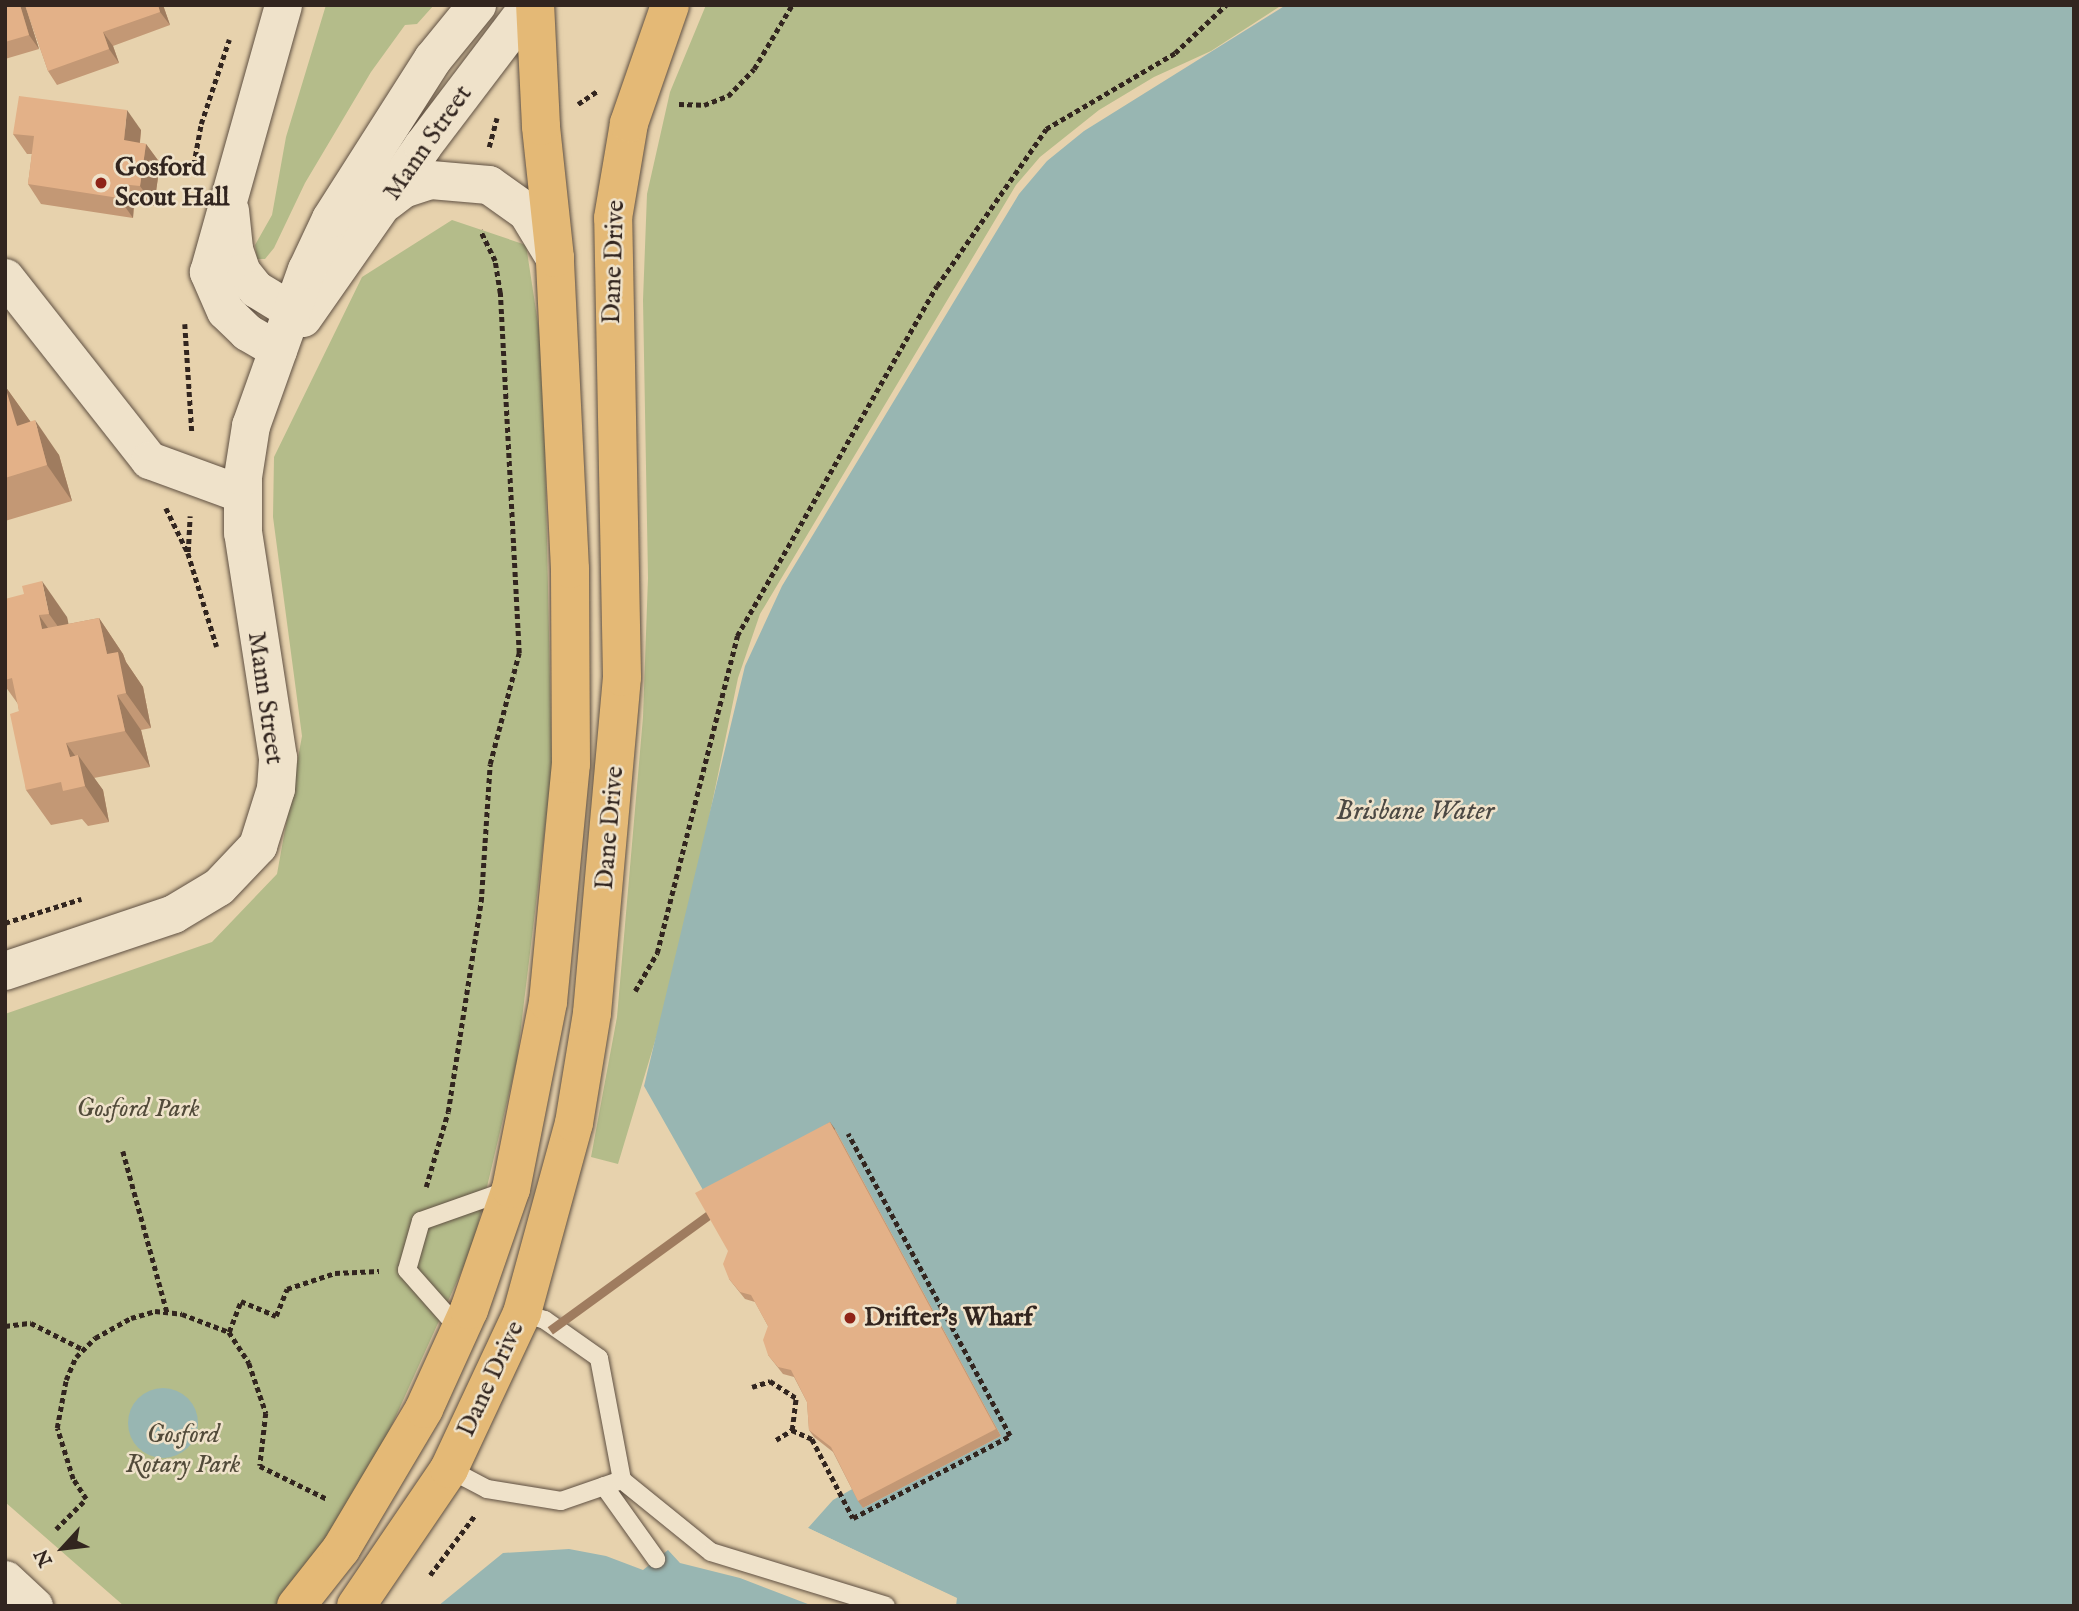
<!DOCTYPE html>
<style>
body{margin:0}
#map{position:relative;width:2079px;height:1611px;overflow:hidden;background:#e7d2ad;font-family:"IM FELL English",serif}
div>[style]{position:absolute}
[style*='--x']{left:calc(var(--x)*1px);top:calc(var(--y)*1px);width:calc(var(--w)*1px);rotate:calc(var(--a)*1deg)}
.green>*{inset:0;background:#b4bc8a}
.water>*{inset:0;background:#98b6b2}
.round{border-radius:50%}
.pier>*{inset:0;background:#e7d2ad}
.path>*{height:4.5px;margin-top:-2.25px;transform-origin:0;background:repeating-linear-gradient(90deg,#32251f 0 5px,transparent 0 8.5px)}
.roads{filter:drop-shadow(0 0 2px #5f5042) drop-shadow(0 0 2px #5f5042)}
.service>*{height:18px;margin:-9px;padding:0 9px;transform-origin:9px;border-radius:9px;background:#efe2ca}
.minor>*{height:37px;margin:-18.5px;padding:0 18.5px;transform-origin:18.5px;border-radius:18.5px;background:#efe2ca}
.tertiary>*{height:38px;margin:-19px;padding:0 19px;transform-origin:19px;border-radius:19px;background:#efe2ca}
.trunk>*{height:38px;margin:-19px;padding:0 19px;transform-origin:19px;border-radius:19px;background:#e4b976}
.wall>*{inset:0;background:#c39875}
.shaded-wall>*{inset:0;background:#9f7c5f;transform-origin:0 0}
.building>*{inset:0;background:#e3b188}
.dots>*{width:19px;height:19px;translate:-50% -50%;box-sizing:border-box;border:4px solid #efe2ca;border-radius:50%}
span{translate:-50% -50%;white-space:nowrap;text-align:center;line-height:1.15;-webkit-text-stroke:5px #efe2ca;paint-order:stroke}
.street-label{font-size:26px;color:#32251f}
.poi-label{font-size:26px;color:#32251f;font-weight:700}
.left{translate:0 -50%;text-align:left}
.park-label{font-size:26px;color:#524b3a;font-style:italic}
.water-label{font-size:28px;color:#4c4944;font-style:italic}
.frame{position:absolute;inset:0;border:7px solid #32251f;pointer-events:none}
.north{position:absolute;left:28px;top:1513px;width:70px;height:70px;-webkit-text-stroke:5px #efe2ca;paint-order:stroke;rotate:243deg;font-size:19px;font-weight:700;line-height:28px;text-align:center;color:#32251f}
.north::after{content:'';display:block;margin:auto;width:24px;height:32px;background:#32251f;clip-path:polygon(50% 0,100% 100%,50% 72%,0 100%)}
</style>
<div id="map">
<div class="green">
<i style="clip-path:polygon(326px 5px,434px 5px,417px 24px,405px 25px,371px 72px,305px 183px,274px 248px,265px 259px,257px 259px,255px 245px,272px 215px,286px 137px)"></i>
<i style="clip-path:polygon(706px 5px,1282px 5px,1211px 51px,1154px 77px,1099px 110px,1040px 157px,1016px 185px,760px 614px,738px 678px,680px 958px,618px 1164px,591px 1157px,617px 1017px,643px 717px,648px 578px,643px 300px,647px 194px,670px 92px)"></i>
<i style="clip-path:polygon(452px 220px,526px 245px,543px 356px,552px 772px,517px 1060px,473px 1246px,376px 1460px,311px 1565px,278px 1606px,124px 1606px,5px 1502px,5px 1014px,212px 942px,277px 874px,302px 736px,273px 517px,274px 457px,362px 277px)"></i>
</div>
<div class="water">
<i style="clip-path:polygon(1286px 5px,2074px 5px,2074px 1606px,956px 1606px,956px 1598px,808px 1528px,833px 1500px,854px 1488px,863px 1508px,1001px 1436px,835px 1129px,703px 1190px,644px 1086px,745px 666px,782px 586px,1019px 194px,1047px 161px,1084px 131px)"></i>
<i class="round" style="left:128px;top:1388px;width:70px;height:70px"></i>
<i style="clip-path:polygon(569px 1549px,606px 1556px,643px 1570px,668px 1550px,680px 1563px,740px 1578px,813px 1606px,438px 1606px,503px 1553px)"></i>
</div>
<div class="pier">
<i style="clip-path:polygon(808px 1528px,957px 1598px,956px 1606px,805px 1530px)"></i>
</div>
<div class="path">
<i style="--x:578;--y:104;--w:23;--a:-34"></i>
<i style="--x:679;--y:104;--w:25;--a:2"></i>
<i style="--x:704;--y:105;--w:26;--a:-21"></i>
<i style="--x:728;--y:96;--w:37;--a:-46"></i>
<i style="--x:754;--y:69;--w:74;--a:-59.3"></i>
<i style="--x:489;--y:147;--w:30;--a:-75"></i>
<i style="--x:192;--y:173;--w:50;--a:-79.6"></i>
<i style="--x:201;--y:124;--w:89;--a:-71.6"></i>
<i style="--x:185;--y:324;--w:109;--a:86.3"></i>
<i style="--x:166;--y:508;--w:50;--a:63.9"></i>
<i style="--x:188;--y:553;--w:98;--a:72.9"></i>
<i style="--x:188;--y:552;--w:36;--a:-87"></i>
<i style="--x:5;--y:923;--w:80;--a:-17.5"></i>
<i style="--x:635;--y:991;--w:44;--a:-59.9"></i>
<i style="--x:657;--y:953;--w:327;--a:-75.8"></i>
<i style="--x:737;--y:636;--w:403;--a:-60.3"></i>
<i style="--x:937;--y:286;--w:191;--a:-55.2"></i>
<i style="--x:1046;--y:129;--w:150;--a:-30.5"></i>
<i style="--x:1175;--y:53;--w:70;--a:-43.3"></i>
<i style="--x:123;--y:1151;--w:167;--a:74.7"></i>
<i style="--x:426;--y:1187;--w:78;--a:-73.7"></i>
<i style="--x:448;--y:1112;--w:213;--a:-81.1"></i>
<i style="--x:481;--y:902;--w:138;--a:-86.3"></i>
<i style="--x:490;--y:764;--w:115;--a:-75.4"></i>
<i style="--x:519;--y:653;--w:361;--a:-93"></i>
<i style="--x:500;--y:293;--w:32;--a:-99"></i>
<i style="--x:495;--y:261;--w:34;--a:-116"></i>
<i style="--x:5;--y:1326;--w:26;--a:-7"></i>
<i style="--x:31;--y:1323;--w:57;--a:27"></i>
<i style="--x:229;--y:1332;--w:33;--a:-69"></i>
<i style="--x:241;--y:1301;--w:38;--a:23"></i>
<i style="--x:276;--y:1316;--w:29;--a:-68"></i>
<i style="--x:287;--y:1289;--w:51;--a:-18.4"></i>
<i style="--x:335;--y:1273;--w:44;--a:-2.6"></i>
<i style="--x:752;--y:1387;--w:19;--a:-18"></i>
<i style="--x:770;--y:1381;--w:31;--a:33"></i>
<i style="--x:792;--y:1430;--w:22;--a:24"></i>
<i style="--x:812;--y:1439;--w:89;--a:62.6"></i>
<i style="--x:853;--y:1518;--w:177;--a:-27.6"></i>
<i style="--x:1010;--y:1436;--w:343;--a:-118.2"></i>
<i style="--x:792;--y:1430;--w:32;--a:-83"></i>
<i style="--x:776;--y:1440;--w:19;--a:-32"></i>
<i style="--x:56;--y:1529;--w:42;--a:-45"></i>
<i style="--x:86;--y:1499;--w:24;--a:-123"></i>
<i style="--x:73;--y:1479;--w:53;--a:-107.4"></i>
<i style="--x:57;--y:1428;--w:49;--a:-79.4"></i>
<i style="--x:66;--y:1380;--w:25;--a:-67"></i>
<i style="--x:76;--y:1357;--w:27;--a:-45"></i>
<i style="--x:95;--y:1338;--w:41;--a:-29.1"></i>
<i style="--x:131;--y:1318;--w:25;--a:-16"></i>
<i style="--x:155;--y:1311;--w:27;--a:6"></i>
<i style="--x:182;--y:1314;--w:50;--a:21"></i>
<i style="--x:229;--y:1332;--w:37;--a:57"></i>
<i style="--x:249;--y:1363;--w:53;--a:71.2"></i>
<i style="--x:266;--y:1413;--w:53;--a:96.5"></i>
<i style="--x:260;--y:1466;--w:75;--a:26.2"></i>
<i style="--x:430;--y:1575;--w:75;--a:-53.1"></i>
</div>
<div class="roads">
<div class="service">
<i style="--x:460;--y:1330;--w:80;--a:-131.5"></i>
<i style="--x:407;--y:1270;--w:51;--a:-74.1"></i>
<i style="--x:421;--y:1221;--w:93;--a:-19.4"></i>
<i style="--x:449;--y:1469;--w:43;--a:27.8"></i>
<i style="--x:487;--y:1489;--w:75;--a:9.2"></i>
<i style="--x:561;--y:1501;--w:65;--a:-19"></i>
<i style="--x:622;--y:1480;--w:124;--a:-100.7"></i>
<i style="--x:599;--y:1358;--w:66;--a:-144.9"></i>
<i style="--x:545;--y:1320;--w:24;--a:-163"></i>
<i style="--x:622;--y:1480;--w:114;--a:39"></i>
<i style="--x:711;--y:1552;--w:183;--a:17.1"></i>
<i style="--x:604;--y:1486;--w:90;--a:54.5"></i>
</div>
<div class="minor">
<i style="--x:230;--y:210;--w:39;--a:84"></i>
<i style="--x:234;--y:249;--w:24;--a:71"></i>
<i style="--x:242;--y:272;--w:22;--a:51"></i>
<i style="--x:256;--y:289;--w:42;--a:31.4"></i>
<i style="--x:5;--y:277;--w:233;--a:51.8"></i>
<i style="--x:149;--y:460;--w:99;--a:20.1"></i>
<i style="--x:278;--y:350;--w:36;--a:-150"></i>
<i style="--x:247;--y:332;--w:30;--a:-136"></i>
<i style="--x:225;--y:311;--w:43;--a:-113.6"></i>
<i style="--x:208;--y:272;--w:277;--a:-74.3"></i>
<i style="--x:5;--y:1579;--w:40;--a:43"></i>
</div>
<div class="tertiary">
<i style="--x:386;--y:202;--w:21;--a:-37"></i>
<i style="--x:403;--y:189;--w:29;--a:-18"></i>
<i style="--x:431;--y:180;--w:58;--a:4.9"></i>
<i style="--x:489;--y:185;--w:47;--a:35.4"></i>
<i style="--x:527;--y:212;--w:54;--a:58.7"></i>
<i style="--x:303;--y:318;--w:210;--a:-55.1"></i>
<i style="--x:423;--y:146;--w:177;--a:-52.8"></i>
<i style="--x:5;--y:971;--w:178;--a:-18.6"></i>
<i style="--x:174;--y:914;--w:52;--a:-31"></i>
<i style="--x:219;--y:887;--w:57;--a:-46.4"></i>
<i style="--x:258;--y:846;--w:60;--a:-72.5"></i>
<i style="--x:276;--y:789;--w:31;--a:-86"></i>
<i style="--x:278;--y:758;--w:228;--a:-98.8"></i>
<i style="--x:243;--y:533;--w:56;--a:-90"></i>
<i style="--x:243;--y:477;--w:52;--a:-81.1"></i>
<i style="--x:251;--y:426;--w:166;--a:-70.3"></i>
<i style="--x:307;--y:270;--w:56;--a:-64.8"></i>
<i style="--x:331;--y:219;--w:190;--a:-57.5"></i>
<i style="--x:433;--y:59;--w:70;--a:-50.8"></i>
</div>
<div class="trunk">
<i style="--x:296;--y:1606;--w:73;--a:-51.7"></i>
<i style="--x:341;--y:1549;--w:163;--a:-59.3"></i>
<i style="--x:424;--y:1409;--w:109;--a:-65.6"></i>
<i style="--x:469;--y:1310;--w:128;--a:-70.9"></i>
<i style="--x:511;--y:1189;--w:191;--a:-78.8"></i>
<i style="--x:548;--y:1002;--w:239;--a:-84.5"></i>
<i style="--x:571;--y:764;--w:195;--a:-90.3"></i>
<i style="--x:570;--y:569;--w:311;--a:-92.8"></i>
<i style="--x:555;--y:258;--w:133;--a:-96.1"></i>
<i style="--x:541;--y:126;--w:121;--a:-92.8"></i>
<i style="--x:356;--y:1606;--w:166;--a:-55.8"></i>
<i style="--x:449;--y:1469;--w:172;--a:-64.9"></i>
<i style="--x:522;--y:1313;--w:197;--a:-74.7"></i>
<i style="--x:574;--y:1123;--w:111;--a:-80.7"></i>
<i style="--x:592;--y:1013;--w:337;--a:-84.9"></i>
<i style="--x:622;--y:677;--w:459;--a:-91.1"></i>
<i style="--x:613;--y:218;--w:96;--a:-80.4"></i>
<i style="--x:629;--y:123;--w:125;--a:-70.8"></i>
</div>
</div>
<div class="wall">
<i style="clip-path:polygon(5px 5px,25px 5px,39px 49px,5px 59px)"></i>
<i style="clip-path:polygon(25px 5px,163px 5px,170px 25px,113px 46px,119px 63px,57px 85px,48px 71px)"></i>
<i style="clip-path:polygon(141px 130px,140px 143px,146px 144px,160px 163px,154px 206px,134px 204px,133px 218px,41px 204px,28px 184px,32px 154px,27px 154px,13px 134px)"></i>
<i style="clip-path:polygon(5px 386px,30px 421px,59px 455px,72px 501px,5px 521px)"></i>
<i style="clip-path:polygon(5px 599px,67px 617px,68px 624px,99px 618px,123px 654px,126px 662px,143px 687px,151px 728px,141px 730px,150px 767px,94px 778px,103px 790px,109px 822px,88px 826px,82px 819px,51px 825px,26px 790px,19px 711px,18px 704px,5px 686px)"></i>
<i style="clip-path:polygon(835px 1129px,1001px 1436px,863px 1508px,858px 1501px,833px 1452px,814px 1437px,809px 1430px,807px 1402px,794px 1377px,783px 1374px,768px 1355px,768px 1326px,755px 1302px,745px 1299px,729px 1279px)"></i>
</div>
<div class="shaded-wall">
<i style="clip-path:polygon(20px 5px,25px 5px,39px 49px,29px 35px)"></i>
<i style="clip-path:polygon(158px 5px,163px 5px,170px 25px,160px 12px)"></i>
<i style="clip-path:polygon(103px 32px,113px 46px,119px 63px,109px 49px)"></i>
<i style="clip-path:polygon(127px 110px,141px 130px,138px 160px,124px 140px)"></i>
<i style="clip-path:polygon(146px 144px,160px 163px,154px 206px,140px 186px)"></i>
<i style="clip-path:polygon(120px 184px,134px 204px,133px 218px,119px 198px)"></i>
<i style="clip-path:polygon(5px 386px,30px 421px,42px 461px,5px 408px)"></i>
<i style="clip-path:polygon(35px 420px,59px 455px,72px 501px,47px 465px)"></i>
<i style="clip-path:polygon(42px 581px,67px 617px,74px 649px,49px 614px)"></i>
<i style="clip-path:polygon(39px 615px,64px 651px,42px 629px)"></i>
<i style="clip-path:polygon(99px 618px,123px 654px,126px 662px,143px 687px,151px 728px,126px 693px,107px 654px)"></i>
<i style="clip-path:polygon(117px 695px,141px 730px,150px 767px,125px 731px)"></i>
<i style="clip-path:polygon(66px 743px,79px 761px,78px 755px,103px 790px,109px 822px,85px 786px,70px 757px)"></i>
<i style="left:830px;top:1122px;width:9px;height:349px;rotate:54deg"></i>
</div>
<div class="building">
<i style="clip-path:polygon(5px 5px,20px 5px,29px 35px,5px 42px)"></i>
<i style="clip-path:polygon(25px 5px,158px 5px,160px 12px,103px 32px,109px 49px,48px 71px)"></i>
<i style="clip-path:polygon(19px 96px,127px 110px,124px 140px,146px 144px,140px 186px,120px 184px,119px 198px,28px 184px,34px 136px,13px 134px)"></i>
<i style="clip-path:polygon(5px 386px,17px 426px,35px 420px,47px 465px,5px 478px)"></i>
<i style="clip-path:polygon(42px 581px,49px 614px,39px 615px,42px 629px,99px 618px,107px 654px,118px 652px,126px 693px,117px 695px,125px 731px,66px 743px,70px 757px,78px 755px,85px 786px,63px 791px,61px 782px,26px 790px,10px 714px,19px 711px,12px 678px,5px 680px,5px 599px,24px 594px,22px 586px)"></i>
<i style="clip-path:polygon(830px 1122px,996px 1429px,858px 1501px,831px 1447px,809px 1430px,807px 1402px,791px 1370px,778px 1367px,768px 1355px,763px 1340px,768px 1326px,751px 1295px,740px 1292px,729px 1279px,723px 1264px,728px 1251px,695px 1193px)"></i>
</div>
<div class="dots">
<i style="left:101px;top:183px;background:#8f2418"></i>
<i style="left:850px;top:1318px;background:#8f2418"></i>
</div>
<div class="street-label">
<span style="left:428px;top:143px;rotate:-55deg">Mann Street</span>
<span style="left:614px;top:262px;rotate:-88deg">Dane Drive</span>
<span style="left:265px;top:698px;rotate:82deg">Mann Street</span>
<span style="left:610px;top:828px;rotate:-85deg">Dane Drive</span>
<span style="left:491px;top:1379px;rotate:-65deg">Dane Drive</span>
</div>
<div class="poi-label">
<span class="left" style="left:115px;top:183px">Gosford<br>Scout Hall</span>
<span class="left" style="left:864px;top:1318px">Drifter's Wharf</span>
</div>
<div class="park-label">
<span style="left:138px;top:1109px">Gosford Park</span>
<span style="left:183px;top:1450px">Gosford<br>Rotary Park</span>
</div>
<div class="water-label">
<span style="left:1415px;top:812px">Brisbane Water</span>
</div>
<div class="frame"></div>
<div class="north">N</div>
</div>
